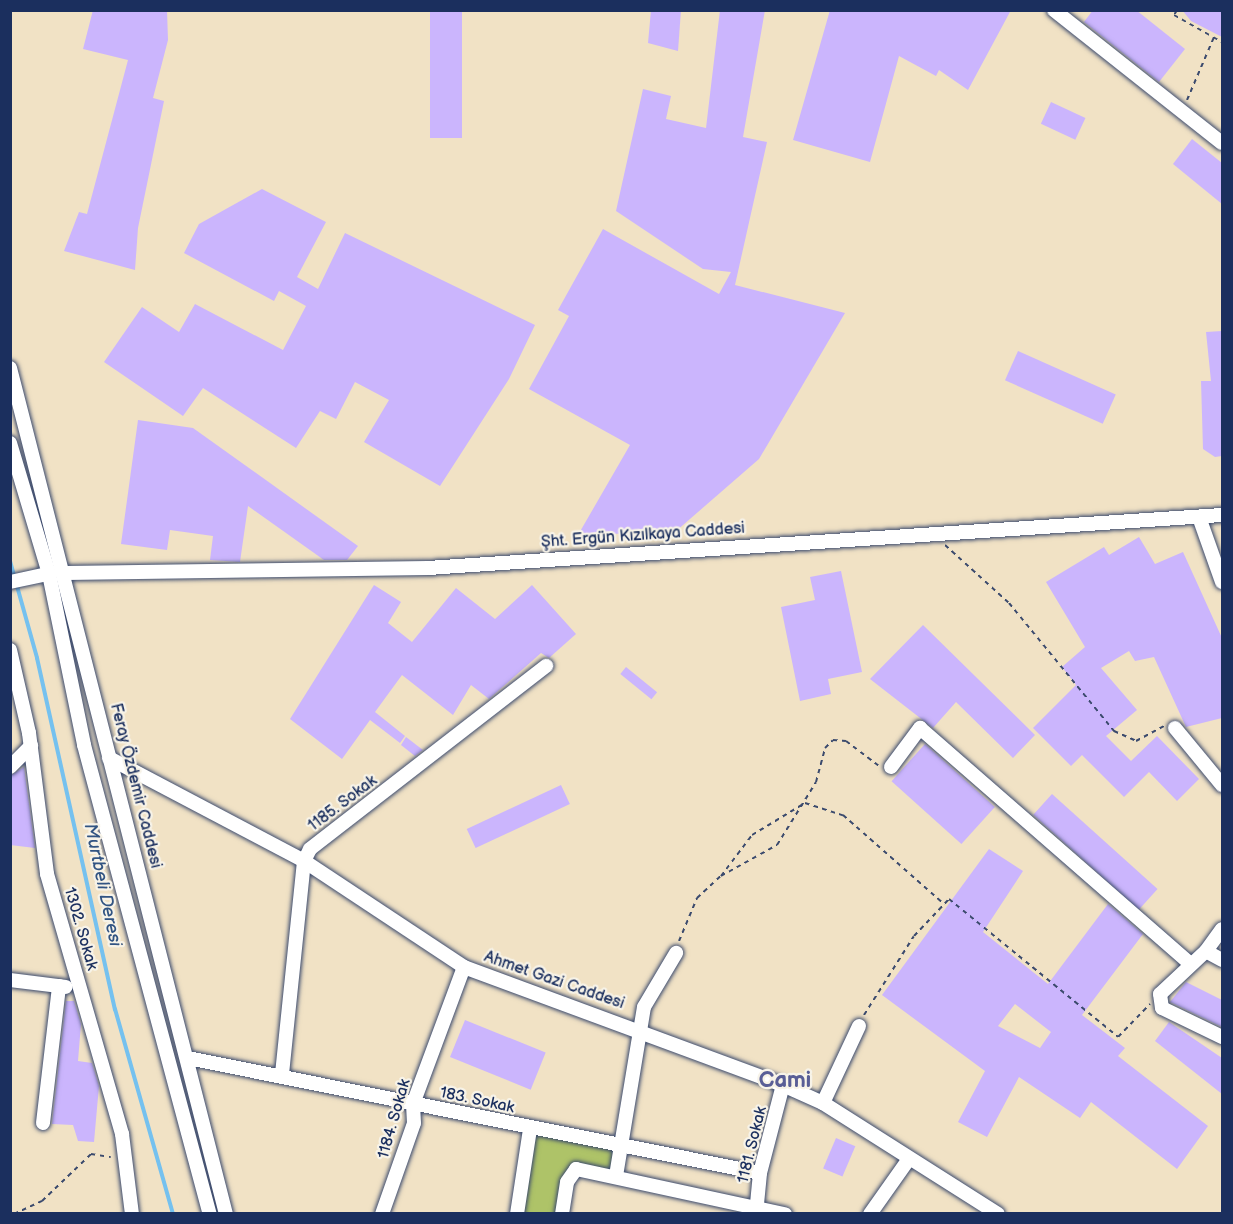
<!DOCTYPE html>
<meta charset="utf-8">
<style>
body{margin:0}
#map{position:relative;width:1233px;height:1224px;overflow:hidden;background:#f1e2c5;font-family:"Balsamiq Sans",sans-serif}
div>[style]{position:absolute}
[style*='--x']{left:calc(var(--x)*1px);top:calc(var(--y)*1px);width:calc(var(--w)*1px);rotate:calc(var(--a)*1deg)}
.green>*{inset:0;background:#aec368}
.stream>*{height:4px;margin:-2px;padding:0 2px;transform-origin:2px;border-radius:2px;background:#75c1ef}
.building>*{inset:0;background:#cbb5fd;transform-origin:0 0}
.path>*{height:2px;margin-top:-1px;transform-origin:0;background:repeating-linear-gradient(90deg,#3b4a6d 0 4.5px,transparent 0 9px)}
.roads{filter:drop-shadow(0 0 2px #3b4a6d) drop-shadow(0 0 2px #3b4a6d)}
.minor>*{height:14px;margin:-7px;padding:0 7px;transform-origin:7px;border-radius:7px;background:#fff}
span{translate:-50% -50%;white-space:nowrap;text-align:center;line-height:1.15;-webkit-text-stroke:4.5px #f7f3e8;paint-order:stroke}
.street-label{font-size:16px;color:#1b2f5e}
.water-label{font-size:18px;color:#325482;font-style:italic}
.district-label{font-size:22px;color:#595e96;font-weight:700}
.frame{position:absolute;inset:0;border:12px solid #1b2f5e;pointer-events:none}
</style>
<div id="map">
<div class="green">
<i style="clip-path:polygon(530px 1129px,622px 1146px,616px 1176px,576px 1169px,562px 1213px,517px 1214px)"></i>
</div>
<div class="stream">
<i style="--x:10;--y:561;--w:101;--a:74.4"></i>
<i style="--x:37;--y:658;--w:360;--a:77.5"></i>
<i style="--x:115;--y:1009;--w:213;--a:74.2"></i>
</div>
<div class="building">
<i style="clip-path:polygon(93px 10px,167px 10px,168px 40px,153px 98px,164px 101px,138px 228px,135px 270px,64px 251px,79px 212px,87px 214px,128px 60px,83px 49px)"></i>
<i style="left:430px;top:10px;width:32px;height:128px"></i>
<i style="clip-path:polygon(651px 10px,681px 10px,678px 51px,648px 43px)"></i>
<i style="clip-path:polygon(720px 10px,765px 10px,743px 137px,767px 142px,735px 285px,845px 313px,759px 459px,675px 532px,578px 535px,630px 445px,529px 389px,569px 316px,558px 310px,603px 229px,719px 294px,731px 272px,703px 269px,616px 211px,643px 89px,671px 96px,666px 119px,706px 128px)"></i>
<i style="clip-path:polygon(830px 10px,1011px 10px,968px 90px,939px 70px,936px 76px,899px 56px,870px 162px,793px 140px)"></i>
<i style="clip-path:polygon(1093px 10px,1136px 10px,1185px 49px,1159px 82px,1084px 22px)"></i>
<i style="clip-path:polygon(1182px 10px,1222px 10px,1222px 37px,1191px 21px)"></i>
<i style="left:1051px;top:102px;width:38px;height:24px;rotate:25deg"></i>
<i style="clip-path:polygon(1192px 139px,1222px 163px,1222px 204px,1173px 164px)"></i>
<i style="clip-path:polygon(262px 189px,326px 222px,297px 277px,318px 289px,345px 233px,535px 325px,509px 379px,440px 486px,364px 442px,389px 400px,355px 382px,336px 419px,320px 411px,296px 448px,203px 388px,183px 416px,104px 362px,142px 307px,179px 332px,195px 304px,283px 350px,306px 306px,279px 291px,274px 301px,184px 253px,199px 224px)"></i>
<i style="clip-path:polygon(1222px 331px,1222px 456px,1215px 457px,1203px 449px,1201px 381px,1211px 381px,1206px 332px)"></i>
<i style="left:1018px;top:351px;width:107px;height:32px;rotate:24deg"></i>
<i style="clip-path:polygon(138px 420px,193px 428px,358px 546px,347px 560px,324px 560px,248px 506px,240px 562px,210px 560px,213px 536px,170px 530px,167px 550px,121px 544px)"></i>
<i style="clip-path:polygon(1139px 537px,1155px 564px,1183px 552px,1222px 638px,1222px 718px,1186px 727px,1154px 657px,1135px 661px,1129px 651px,1101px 668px,1137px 710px,1106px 736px,1131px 761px,1157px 736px,1199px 779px,1177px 801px,1149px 772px,1124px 797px,1082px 755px,1071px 766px,1033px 728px,1076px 685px,1062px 667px,1085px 647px,1046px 582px,1104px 547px,1109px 555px)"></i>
<i style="clip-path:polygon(841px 571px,862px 672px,828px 679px,831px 694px,800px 701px,781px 607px,815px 600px,810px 577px)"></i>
<i style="clip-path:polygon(374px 585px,401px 602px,388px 623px,412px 642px,456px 588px,495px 619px,532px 585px,576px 634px,549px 658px,541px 653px,489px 699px,471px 685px,453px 715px,402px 675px,375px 712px,405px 736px,400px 743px,370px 720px,342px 759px,290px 719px)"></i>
<i style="clip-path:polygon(923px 625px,1035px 735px,1013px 758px,956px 702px,933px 728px,870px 679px)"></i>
<i style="left:626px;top:667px;width:40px;height:9px;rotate:39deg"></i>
<i style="clip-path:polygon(406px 737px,423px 750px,415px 756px,401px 745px)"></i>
<i style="left:925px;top:744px;width:94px;height:50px;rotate:42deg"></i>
<i style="clip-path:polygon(24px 767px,35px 848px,10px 845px,10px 776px)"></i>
<i style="left:561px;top:785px;width:21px;height:104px;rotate:65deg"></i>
<i style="left:1052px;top:794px;width:142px;height:28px;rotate:42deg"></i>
<i style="clip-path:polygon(evenodd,989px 849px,1023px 871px,983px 932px,1048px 984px,1108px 904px,1143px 934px,1082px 1015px,1125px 1048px,1118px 1056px,1208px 1126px,1177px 1169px,1091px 1102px,1080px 1118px,1019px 1077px,987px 1137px,958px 1122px,985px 1071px,882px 995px,989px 849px,1015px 1004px,1051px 1032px,1040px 1048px,998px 1026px,1015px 1004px)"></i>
<i style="clip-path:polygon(1186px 982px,1222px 1000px,1222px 1027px,1170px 1002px)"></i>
<i style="clip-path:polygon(66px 1001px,74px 1001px,81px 1024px,78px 1061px,92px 1063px,99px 1086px,94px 1142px,78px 1141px,73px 1125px,52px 1124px)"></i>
<i style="left:465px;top:1020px;width:87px;height:40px;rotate:22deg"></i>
<i style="clip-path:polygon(1169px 1022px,1222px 1058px,1222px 1094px,1155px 1041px)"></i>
<i style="left:836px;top:1138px;width:21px;height:33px;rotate:23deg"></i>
</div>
<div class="path">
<i style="--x:1177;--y:10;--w:6;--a:121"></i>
<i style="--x:1174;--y:15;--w:55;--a:29.4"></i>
<i style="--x:1187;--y:100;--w:69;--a:-66.8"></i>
<i style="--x:945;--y:545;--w:86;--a:42.2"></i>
<i style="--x:1009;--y:603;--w:166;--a:50.6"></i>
<i style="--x:1114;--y:731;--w:24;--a:24"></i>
<i style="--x:1136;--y:741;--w:32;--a:-28"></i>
<i style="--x:721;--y:876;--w:51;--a:-52.9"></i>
<i style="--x:752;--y:835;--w:62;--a:-31.1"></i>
<i style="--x:805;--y:803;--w:40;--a:18"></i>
<i style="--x:843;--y:815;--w:135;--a:41.4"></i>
<i style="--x:679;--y:941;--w:47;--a:-67.3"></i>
<i style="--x:697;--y:898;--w:33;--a:-43"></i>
<i style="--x:721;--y:876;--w:64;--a:-29"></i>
<i style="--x:777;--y:845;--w:74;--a:-58.2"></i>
<i style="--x:816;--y:782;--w:35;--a:-75"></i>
<i style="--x:825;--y:748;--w:11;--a:-45"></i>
<i style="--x:833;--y:740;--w:13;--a:4"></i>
<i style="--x:846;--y:741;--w:41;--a:37.1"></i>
<i style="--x:864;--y:1015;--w:93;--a:-57.7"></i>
<i style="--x:914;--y:936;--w:51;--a:-46.6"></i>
<i style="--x:949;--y:899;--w:218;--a:39.2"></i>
<i style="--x:1118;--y:1037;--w:46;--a:-45.9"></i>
<i style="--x:14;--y:1214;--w:31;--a:-25"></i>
<i style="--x:42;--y:1201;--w:68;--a:-43.8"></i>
<i style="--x:91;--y:1154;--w:20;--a:9"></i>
</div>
<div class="roads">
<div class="minor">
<i style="--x:1054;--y:10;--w:214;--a:38.4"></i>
<i style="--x:10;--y:368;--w:873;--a:75.68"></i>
<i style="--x:10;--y:443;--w:137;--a:73.4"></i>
<i style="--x:49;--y:574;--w:175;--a:78.4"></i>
<i style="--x:84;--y:745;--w:486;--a:75"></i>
<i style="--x:1199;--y:517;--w:69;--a:70.5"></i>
<i style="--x:66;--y:573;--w:362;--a:-0.8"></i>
<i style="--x:428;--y:568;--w:796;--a:-3.82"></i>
<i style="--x:10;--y:582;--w:40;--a:-12"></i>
<i style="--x:10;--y:650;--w:85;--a:77.1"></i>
<i style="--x:29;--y:733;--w:142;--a:82.7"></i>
<i style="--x:47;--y:874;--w:271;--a:73.9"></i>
<i style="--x:122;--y:1134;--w:81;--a:82.9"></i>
<i style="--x:1175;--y:728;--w:74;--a:50.5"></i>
<i style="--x:109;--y:758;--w:221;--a:27.8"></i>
<i style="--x:304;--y:861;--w:192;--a:33.5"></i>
<i style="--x:464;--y:967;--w:340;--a:20.3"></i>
<i style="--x:783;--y:1085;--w:44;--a:24.2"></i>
<i style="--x:823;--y:1103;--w:207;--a:32.4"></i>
<i style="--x:10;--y:767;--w:30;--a:-45"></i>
<i style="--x:891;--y:767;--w:49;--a:-53.4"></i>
<i style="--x:920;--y:728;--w:356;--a:41.1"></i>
<i style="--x:1206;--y:951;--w:27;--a:-54"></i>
<i style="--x:1222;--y:960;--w:18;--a:-151"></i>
<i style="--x:1206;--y:951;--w:63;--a:136.9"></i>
<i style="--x:1160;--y:994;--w:14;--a:82"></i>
<i style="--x:1162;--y:1008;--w:67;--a:25.8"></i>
<i style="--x:10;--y:980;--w:56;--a:7.1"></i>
<i style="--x:188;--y:1058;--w:583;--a:11.37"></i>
<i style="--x:282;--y:1074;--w:214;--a:-84.1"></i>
<i style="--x:304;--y:861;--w:13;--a:-63"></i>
<i style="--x:310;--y:849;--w:299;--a:-37.8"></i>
<i style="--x:823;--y:1103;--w:85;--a:-64.9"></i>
<i style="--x:43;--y:1123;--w:138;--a:-83.3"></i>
<i style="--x:616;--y:1176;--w:171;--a:-80.6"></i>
<i style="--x:644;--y:1007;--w:63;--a:-59.3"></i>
<i style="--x:382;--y:1214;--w:96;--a:-70.6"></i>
<i style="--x:414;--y:1123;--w:19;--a:-93"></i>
<i style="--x:413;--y:1104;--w:146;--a:-69.6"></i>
<i style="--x:517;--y:1214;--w:86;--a:-81.3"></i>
<i style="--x:562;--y:1214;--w:32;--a:-81"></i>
<i style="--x:567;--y:1182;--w:16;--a:-55"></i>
<i style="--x:576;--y:1169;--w:214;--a:12.2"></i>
<i style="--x:756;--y:1214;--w:41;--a:-84.4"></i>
<i style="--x:760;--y:1173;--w:91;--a:-75.4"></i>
<i style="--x:870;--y:1214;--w:67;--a:-54.7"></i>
</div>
</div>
<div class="street-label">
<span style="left:643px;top:536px;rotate:-4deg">Şht. Ergün Kızılkaya Caddesi</span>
<span style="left:135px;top:786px;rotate:76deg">Feray Özdemir Caddesi</span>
<span style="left:343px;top:804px;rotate:-37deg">1185. Sokak</span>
<span style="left:80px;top:929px;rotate:74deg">1302. Sokak</span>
<span style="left:554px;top:981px;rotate:19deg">Ahmet Gazi Caddesi</span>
<span style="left:477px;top:1101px;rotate:12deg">183. Sokak</span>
<span style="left:395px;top:1119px;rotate:-74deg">1184. Sokak</span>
<span style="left:753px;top:1145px;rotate:-76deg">1181. Sokak</span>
</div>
<div class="water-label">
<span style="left:102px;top:885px;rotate:78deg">Murtbeli Deresi</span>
</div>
<div class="district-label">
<span style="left:785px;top:1081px">Cami</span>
</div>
<div class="frame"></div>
</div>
